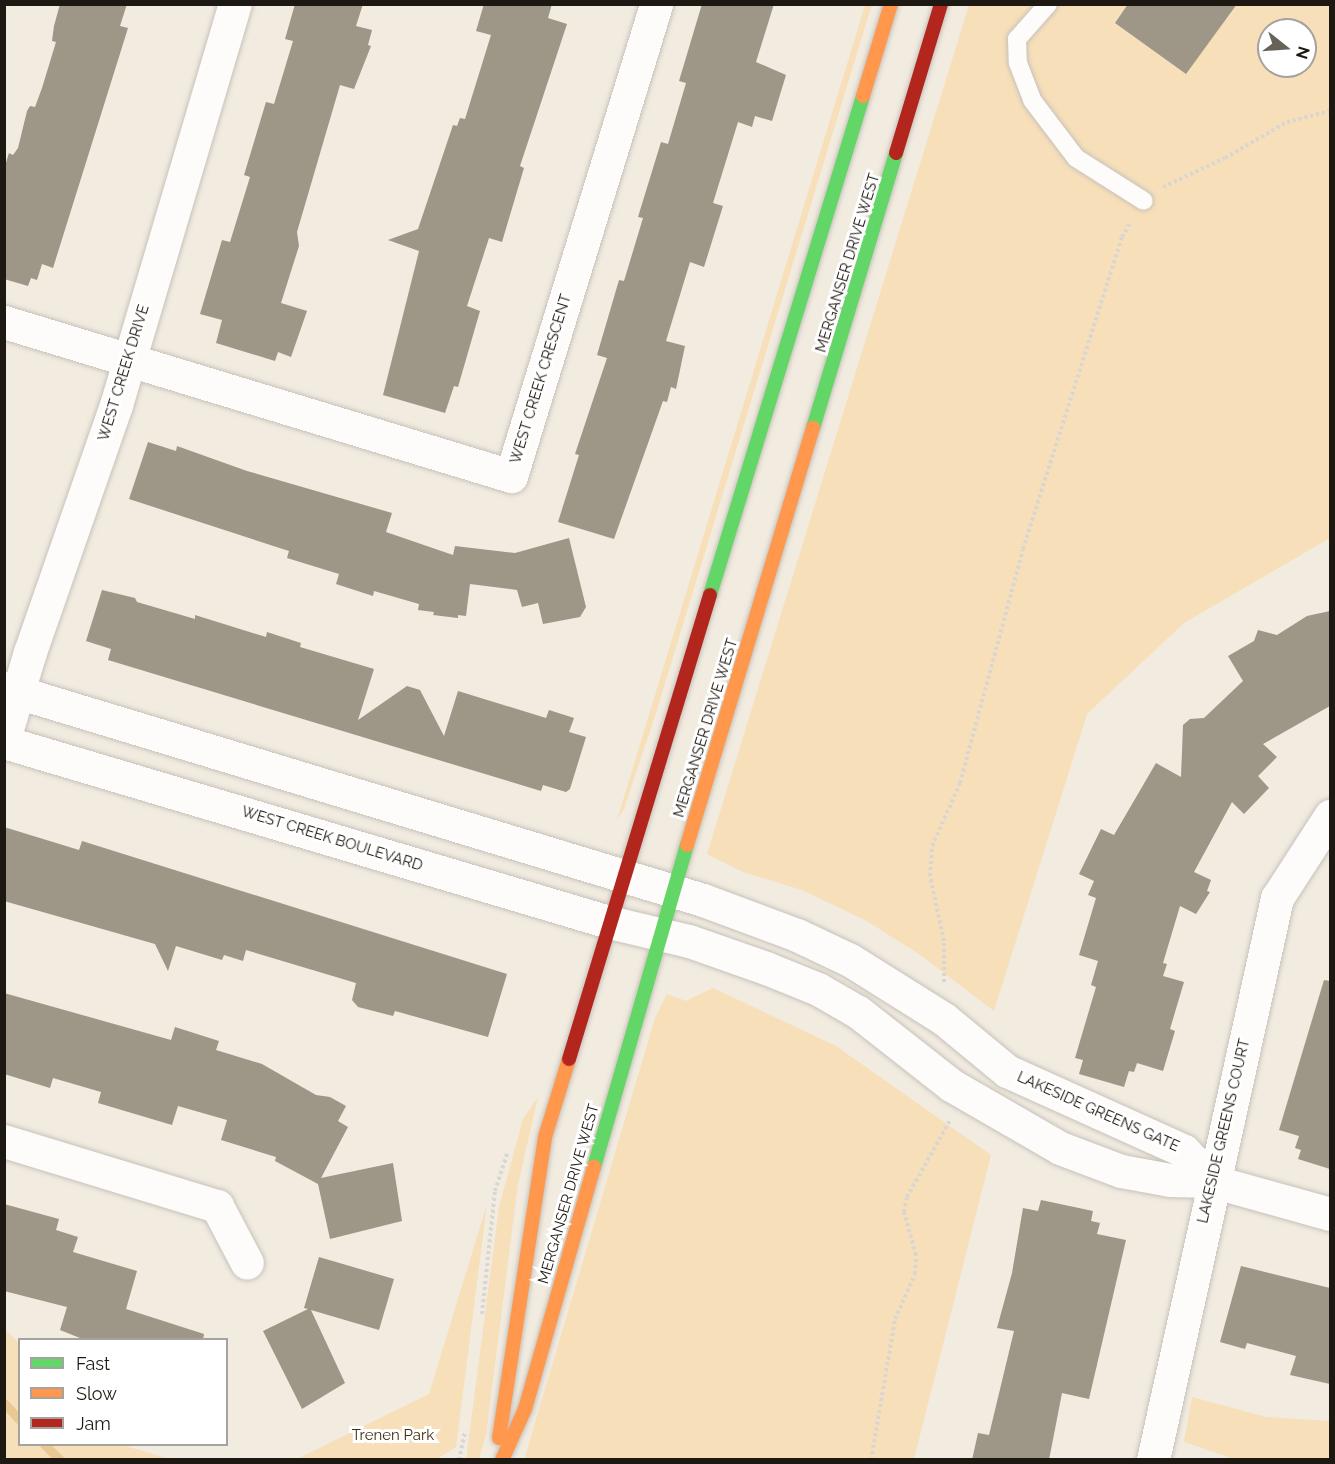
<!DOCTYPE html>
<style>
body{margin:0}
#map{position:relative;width:1335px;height:1464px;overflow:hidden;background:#f1ebe0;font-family:Raleway,sans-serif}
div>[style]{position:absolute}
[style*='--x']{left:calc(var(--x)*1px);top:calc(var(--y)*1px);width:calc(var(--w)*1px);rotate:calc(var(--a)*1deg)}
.green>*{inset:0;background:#f7dfba}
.stream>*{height:9px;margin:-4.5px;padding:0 4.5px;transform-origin:4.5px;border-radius:4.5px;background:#e9c893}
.building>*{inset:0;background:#9e9686}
.path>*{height:4px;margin-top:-2px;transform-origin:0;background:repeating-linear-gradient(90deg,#d8d6d2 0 3px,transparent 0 6px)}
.roads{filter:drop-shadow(0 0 2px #c7c2ba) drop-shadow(0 0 2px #c7c2ba)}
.lane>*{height:18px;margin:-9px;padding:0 9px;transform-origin:9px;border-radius:9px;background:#fdfcfa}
.street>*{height:33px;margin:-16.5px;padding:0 16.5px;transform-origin:16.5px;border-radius:16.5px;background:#fdfcfa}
.fast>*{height:14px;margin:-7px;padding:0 7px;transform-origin:7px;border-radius:7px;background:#63d668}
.slow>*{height:14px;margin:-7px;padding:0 7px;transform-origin:7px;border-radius:7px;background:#ff974d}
.jam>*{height:14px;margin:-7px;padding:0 7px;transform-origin:7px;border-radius:7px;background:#b3261e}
span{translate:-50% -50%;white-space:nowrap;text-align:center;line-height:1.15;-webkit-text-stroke:6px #fff;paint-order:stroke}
.street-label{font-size:15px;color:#1d1811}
.park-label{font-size:15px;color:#402e0e}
.frame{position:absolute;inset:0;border:6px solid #1d1811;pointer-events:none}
.legend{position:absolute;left:18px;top:1338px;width:210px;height:108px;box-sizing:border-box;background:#fff;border:2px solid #a5a3a0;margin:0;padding:8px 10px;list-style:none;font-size:18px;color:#1d1811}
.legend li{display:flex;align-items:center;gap:12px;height:30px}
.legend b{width:30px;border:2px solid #a5a3a0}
.north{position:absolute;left:1257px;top:18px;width:60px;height:60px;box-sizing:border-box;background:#fff;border:2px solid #a5a3a0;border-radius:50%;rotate:107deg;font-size:16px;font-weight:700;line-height:24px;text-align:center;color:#1d1811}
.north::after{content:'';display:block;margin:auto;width:21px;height:27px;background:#676259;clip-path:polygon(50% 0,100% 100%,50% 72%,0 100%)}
</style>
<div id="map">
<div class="green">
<i style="clip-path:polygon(865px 5px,872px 5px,868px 17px,656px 713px,624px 809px,617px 820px)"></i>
<i style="clip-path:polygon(evenodd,969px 5px,1330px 5px,1330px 538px,1184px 623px,1087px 714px,994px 1011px,919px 954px,865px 920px,802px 890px,743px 872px,707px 854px,969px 5px,1269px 30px,1305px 30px,1305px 66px,1269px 66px,1269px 30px)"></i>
<i style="clip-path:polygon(713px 988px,836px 1046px,991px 1155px,914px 1459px,524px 1460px,655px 1018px,667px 994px,686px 1001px)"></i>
<i style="clip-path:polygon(538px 1097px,518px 1184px,486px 1435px,479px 1459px,466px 1460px,499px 1207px,523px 1119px)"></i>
<i style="clip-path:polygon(487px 1204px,456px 1447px,437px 1459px,297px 1459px,429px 1394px)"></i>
<i style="clip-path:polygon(4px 1329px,19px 1343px,20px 1444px,122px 1445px,170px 1459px,5px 1459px)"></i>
<i style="clip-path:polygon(1192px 1397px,1266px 1417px,1330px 1421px,1330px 1459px,1234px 1459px,1184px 1442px)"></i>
</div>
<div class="stream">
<i style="--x:4;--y:1403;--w:23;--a:47"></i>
<i style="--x:44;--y:1444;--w:23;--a:45"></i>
</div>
<div class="building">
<i style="clip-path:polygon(60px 4px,127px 4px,120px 26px,128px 28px,53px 268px,42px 264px,37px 280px,31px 278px,28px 286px,4px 279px,4px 169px,9px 153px,13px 155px,18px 148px,27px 111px,30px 106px,35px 107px,42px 88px,56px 42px,52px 41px,54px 26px)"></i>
<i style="clip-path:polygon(295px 4px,363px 4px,356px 26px,372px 30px,368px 45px,371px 46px,354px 89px,340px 85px,297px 232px,299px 246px,281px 303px,307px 311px,291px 357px,278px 352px,275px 361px,216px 343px,222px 320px,200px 314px,222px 240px,230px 242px,250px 177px,244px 175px,266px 102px,274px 104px,293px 41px,285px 39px)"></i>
<i style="clip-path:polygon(484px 4px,552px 4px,548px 18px,567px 24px,520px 166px,524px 168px,502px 242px,489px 238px,467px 306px,480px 311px,458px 387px,454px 386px,445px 413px,383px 395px,419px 251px,388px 240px,418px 229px,453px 125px,457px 126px,460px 118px,465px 119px,491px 35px,476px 31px)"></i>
<i style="clip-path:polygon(702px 4px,774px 4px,756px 62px,786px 75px,772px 121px,755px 116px,752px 127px,738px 122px,713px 203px,723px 206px,704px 267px,690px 262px,666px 341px,685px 346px,676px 389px,671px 387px,667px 402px,663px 401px,614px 539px,558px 522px,579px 455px,575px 454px,607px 358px,597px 355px,619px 280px,624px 281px,643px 218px,638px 217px,661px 142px,668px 144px,686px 83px,679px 81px)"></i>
<i style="clip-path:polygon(1128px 4px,1237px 4px,1186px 74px,1115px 23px)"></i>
<i style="clip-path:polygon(148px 442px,176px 451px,177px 446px,247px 471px,392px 513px,386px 532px,453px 555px,455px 546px,515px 553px,569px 538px,586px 607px,580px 617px,543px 624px,538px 603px,522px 607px,517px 590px,470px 584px,466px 616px,458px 615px,458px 618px,433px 615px,434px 612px,418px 610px,419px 604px,374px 591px,373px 596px,336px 584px,339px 574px,287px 558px,289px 551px,129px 499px)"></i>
<i style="clip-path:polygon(102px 590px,135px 598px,137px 602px,195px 619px,195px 615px,266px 637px,267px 632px,301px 643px,300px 647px,374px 669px,358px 720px,407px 686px,420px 690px,444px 736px,458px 691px,546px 718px,549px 710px,574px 718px,569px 732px,586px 737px,570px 789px,566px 792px,543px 785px,541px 791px,108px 660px,111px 649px,86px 641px)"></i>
<i style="clip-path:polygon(1330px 611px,1330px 706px,1263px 744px,1277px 757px,1258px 776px,1269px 788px,1244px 814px,1232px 802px,1194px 872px,1211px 880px,1207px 891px,1210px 892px,1196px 914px,1180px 906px,1163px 963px,1167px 964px,1163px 976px,1184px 982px,1170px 1029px,1175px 1031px,1163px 1071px,1137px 1063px,1134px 1072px,1129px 1071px,1124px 1087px,1079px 1074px,1083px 1060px,1075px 1058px,1096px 987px,1091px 985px,1098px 961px,1079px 955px,1096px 898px,1088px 895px,1094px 881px,1079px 874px,1101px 829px,1114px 835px,1156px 763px,1181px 777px,1183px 725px,1190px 719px,1204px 718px,1243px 681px,1228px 656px,1254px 641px,1258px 630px,1277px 635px,1307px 616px)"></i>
<i style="clip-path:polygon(4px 827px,79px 850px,82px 841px,507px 974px,488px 1037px,395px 1011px,393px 1016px,358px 1007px,352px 1000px,356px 983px,246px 950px,243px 961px,224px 955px,222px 960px,176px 946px,168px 971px,155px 944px,4px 901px)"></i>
<i style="clip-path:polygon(1324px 980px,1330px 981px,1330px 1169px,1298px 1159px,1301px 1150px,1295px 1148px,1299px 1136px,1279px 1130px)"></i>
<i style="clip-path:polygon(4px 993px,171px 1040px,175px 1027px,219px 1041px,216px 1050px,262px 1064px,316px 1095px,330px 1097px,346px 1106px,338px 1121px,348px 1127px,321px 1178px,393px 1163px,402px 1221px,330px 1239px,318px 1184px,275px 1161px,276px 1157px,221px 1140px,227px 1120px,178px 1106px,172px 1125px,98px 1103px,101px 1092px,53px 1078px,50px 1088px,4px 1074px)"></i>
<i style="clip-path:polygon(1041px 1200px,1093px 1211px,1091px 1221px,1100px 1223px,1097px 1234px,1126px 1240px,1089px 1399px,1062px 1393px,1049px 1460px,972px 1460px,978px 1433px,989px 1435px,1014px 1331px,997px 1328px,1012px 1273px,1023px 1208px,1038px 1211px)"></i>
<i style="clip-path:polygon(4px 1204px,59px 1219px,56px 1230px,78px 1237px,73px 1252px,137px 1271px,126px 1309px,204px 1334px,203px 1340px,85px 1340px,60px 1330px,67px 1307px,4px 1291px)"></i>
<i style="clip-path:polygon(319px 1257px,394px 1279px,379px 1330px,311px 1310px,345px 1383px,302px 1409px,263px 1331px,308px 1309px,304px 1308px)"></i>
<i style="clip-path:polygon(1241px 1266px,1330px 1288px,1330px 1384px,1290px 1375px,1296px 1356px,1247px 1343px,1245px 1349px,1220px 1342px)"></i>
</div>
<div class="path">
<i style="--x:1163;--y:187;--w:68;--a:-25.1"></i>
<i style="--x:1225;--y:158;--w:72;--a:-30.1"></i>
<i style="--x:1287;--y:122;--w:44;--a:-14.3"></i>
<i style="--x:944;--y:982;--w:41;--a:-90"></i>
<i style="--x:944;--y:941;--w:66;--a:-102.2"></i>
<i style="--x:930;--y:876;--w:30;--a:-86"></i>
<i style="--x:932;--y:846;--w:69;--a:-66"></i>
<i style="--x:960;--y:783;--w:242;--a:-74.9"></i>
<i style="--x:1023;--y:549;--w:327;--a:-72.4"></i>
<i style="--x:1122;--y:237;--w:16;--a:-60"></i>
<i style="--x:482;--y:1314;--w:124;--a:-84"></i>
<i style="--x:495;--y:1191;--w:40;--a:-72"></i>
<i style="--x:459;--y:1460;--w:30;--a:-78"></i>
<i style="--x:871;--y:1460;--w:143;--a:-80.3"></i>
<i style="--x:895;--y:1319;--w:49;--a:-66"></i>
<i style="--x:915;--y:1274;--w:19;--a:-87"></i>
<i style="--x:916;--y:1255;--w:45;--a:-105.6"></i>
<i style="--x:904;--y:1212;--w:15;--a:-79"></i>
<i style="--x:907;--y:1197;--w:88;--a:-60.8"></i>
</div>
<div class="roads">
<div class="lane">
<i style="--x:1048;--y:4;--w:47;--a:131.5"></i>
<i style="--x:1017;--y:39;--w:24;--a:88"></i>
<i style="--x:1018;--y:63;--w:40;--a:69"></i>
<i style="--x:1032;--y:100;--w:73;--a:52.8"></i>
<i style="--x:1076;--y:158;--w:80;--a:32.3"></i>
</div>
<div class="street">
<i style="--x:4;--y:322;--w:530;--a:16.9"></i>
<i style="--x:511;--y:476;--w:494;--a:-72.9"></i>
<i style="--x:4;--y:688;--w:730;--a:16.87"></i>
<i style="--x:703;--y:900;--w:100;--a:20.4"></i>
<i style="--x:797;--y:935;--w:59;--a:25.3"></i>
<i style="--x:850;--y:960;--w:111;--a:32.1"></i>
<i style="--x:944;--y:1019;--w:82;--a:39.5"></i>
<i style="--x:1007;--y:1071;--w:194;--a:24.3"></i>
<i style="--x:1184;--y:1151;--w:41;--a:47"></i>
<i style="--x:4;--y:739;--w:91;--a:-73.4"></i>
<i style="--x:30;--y:652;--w:262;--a:-70.8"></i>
<i style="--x:116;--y:405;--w:418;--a:-73.5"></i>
<i style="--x:4;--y:742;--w:631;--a:16.57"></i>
<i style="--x:609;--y:922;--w:82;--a:13.4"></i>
<i style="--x:689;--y:941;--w:82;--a:19.3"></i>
<i style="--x:766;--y:968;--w:56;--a:22"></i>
<i style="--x:818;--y:989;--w:46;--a:29.9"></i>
<i style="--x:858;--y:1012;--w:118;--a:38.1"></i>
<i style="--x:951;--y:1085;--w:126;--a:30"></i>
<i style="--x:1060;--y:1148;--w:65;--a:20.7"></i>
<i style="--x:1121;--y:1171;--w:50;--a:10.4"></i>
<i style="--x:1170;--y:1180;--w:42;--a:1.4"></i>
<i style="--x:1212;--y:1181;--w:123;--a:15.6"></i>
<i style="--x:4;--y:1141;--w:223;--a:17"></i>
<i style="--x:217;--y:1206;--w:64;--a:62.2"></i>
<i style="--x:1153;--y:1460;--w:576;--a:-77.56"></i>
<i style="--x:1277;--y:898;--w:98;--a:-57.1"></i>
</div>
<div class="fast">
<i style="--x:813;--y:428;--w:287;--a:-73.2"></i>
<i style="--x:710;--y:595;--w:522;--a:-72.95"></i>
<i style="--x:594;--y:1167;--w:335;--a:-73.9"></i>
</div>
<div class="slow">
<i style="--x:863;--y:96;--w:96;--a:-73.1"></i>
<i style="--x:687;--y:845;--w:436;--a:-73.2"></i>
<i style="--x:499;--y:1438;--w:304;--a:-81.3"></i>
<i style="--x:545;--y:1137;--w:82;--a:-72.9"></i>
<i style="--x:502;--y:1460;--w:56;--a:-65.7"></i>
<i style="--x:525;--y:1409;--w:252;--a:-74.1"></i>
</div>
<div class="jam">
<i style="--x:896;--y:153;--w:156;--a:-73.2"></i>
<i style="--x:569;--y:1059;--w:485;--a:-73.1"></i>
</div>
</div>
<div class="street-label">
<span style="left:848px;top:263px;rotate:-73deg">MERGANSER DRIVE WEST</span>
<span style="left:124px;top:373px;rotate:-73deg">WEST CREEK DRIVE</span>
<span style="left:541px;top:379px;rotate:-73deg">WEST CREEK CRESCENT</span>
<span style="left:706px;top:728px;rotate:-73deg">MERGANSER DRIVE WEST</span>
<span style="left:332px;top:839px;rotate:17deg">WEST CREEK BOULEVARD</span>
<span style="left:1098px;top:1112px;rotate:24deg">LAKESIDE GREENS GATE</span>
<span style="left:1224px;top:1131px;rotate:-77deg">LAKESIDE GREENS COURT</span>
<span style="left:569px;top:1194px;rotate:-74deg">MERGANSER DRIVE WEST</span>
</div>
<div class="park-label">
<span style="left:393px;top:1436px">Trenen Park</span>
</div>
<div class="frame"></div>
<ul class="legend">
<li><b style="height:8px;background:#63d668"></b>Fast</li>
<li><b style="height:8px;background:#ff974d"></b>Slow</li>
<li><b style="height:8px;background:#b3261e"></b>Jam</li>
</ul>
<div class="north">N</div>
</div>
